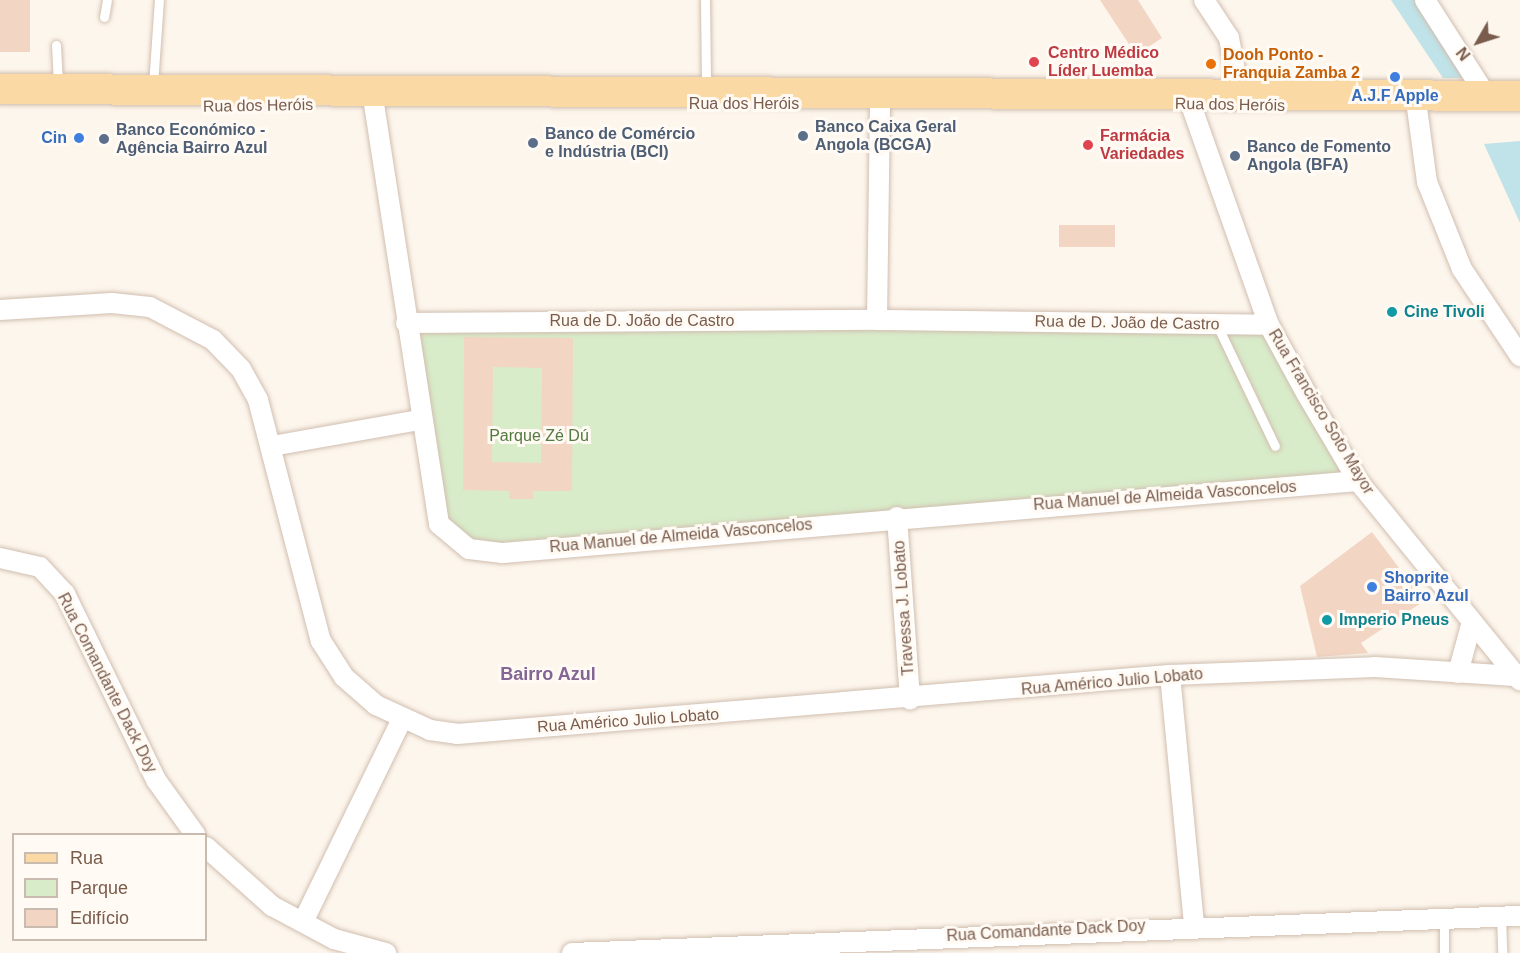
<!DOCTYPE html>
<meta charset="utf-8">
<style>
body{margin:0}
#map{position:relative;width:1520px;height:953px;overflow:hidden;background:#fdf6ec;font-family:Helvetica,sans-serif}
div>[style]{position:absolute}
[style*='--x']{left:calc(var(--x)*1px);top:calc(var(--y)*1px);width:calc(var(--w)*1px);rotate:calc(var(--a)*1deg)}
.green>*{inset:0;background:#d8ecc9}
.water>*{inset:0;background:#bfe3e8}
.building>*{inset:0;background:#f3d5c3;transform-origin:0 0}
.roads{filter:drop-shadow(0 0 2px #d1beb0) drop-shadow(0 0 2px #d1beb0)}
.lane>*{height:9px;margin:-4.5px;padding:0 4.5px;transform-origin:4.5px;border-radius:4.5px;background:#fff}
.street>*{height:20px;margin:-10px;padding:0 10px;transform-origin:10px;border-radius:10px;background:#fff}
.primary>*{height:30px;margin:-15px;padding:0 15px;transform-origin:15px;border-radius:15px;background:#fbd9a5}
.dots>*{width:16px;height:16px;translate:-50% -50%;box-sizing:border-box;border:3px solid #fffaf3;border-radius:50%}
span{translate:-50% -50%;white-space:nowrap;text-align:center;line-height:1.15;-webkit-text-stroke:6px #fffaf3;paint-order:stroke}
.health-label{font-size:16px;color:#be3a42;font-weight:700}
.left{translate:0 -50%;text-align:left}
.food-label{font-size:16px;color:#c56008;font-weight:700}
.shop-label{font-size:16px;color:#366cbe;font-weight:700}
.right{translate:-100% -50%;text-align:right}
.street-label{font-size:16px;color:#7a5c4d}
.service-label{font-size:16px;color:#4e5e75;font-weight:700}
.culture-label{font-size:16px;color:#0d838f;font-weight:700}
.park-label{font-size:16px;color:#537a41}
.neighbourhood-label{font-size:18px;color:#846695;font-weight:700}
.legend{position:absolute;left:12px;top:833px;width:195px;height:108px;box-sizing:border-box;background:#fffaf3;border:2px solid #cabbb1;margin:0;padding:8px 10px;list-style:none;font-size:18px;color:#7a5c4d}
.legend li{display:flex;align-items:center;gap:12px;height:30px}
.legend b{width:30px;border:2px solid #cabbb1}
.north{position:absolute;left:1448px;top:12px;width:60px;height:60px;-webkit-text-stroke:4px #fffaf3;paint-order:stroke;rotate:231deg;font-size:16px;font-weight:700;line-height:24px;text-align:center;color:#7a5c4d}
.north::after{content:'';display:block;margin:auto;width:21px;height:27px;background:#7a5c4d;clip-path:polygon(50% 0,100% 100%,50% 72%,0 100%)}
</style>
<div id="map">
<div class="green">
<i style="clip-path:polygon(406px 323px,1269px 325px,1358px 481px,503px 553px,445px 535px)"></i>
</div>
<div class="water">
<i style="clip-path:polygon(1391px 0,1416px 0,1467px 78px,1443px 78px)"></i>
<i style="clip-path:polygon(1520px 141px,1520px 223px,1484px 144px)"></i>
</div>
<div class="building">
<i style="left:0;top:0;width:30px;height:52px"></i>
<i style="clip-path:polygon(1100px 0,1138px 0,1162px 38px,1136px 55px)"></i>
<i style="left:1115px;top:225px;width:22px;height:56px;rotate:90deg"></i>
<i style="clip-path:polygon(evenodd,464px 337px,573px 338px,572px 491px,533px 491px,533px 499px,509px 499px,509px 491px,463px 490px,464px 337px,493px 367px,542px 368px,541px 463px,492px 462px,493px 367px)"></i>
<i style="clip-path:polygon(1372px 532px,1424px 601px,1361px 643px,1368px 653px,1317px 657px,1300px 586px)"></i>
</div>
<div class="roads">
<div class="lane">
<i style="--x:705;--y:0;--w:88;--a:89.3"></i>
<i style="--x:104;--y:17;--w:17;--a:-80"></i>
<i style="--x:56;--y:45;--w:39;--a:87"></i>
<i style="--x:153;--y:85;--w:85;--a:-86"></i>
<i style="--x:1217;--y:325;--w:134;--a:64.4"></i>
<i style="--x:1501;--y:916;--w:37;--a:88"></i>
<i style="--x:1444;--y:918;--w:35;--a:90"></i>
</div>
<div class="street">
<i style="--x:1204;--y:0;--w:45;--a:56.7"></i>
<i style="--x:1229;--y:38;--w:55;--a:79.5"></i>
<i style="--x:1425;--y:0;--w:112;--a:57.4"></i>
<i style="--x:374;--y:104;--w:425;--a:81.2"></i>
<i style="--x:439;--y:524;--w:39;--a:40"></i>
<i style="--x:469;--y:549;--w:34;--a:7"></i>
<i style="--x:503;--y:553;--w:858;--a:-4.81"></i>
<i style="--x:1191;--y:105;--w:233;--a:70.5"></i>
<i style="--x:1269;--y:325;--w:77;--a:61.4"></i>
<i style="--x:1306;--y:393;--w:102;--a:59.4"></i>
<i style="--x:1358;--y:481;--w:257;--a:50.9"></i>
<i style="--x:1417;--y:108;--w:75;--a:82.3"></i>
<i style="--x:1427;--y:182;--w:94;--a:68.1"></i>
<i style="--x:1462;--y:269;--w:105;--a:56.3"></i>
<i style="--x:0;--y:310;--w:112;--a:-3.6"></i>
<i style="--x:112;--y:303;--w:38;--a:6"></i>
<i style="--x:150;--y:307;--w:71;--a:27.6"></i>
<i style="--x:213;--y:340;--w:40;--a:46"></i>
<i style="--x:241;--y:369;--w:35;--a:61"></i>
<i style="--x:258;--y:400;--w:249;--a:75.4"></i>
<i style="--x:321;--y:641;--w:43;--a:57.4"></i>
<i style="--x:344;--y:677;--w:43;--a:41.2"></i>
<i style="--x:376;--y:705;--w:60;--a:24.8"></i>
<i style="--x:430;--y:730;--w:27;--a:8"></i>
<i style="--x:457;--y:734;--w:715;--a:-4.73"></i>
<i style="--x:1170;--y:675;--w:205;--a:-2.2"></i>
<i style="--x:1375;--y:667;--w:140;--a:3.7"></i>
<i style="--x:877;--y:320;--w:216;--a:-89.2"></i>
<i style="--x:406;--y:323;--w:471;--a:-0.4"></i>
<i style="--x:877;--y:320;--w:392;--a:0.7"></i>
<i style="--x:272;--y:446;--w:150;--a:-10"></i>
<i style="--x:897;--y:517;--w:183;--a:85.9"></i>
<i style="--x:0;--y:558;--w:41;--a:12.7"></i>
<i style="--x:40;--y:567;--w:37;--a:47"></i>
<i style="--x:65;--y:594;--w:207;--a:63.9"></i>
<i style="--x:156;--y:780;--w:67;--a:54.2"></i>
<i style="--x:1458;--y:673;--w:50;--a:-74.8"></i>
<i style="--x:1170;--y:675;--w:251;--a:84.5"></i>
<i style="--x:206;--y:847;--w:89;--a:41.8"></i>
<i style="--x:272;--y:906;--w:70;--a:28"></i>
<i style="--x:334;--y:939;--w:54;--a:15.1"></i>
<i style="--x:303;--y:922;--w:226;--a:-64"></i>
<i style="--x:572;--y:953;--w:949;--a:-2.24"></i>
</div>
<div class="primary">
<i style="--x:0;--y:89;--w:1520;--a:0.26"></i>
</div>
</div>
<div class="dots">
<i style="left:1034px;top:62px;background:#e0444e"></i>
<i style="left:1211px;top:64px;background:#e8710a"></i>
<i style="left:1395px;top:77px;background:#3f7fe0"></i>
<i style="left:803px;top:136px;background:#5c6f8a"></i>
<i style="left:79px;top:138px;background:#3f7fe0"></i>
<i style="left:104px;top:139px;background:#5c6f8a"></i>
<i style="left:533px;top:143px;background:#5c6f8a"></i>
<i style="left:1088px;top:145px;background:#e0444e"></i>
<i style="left:1235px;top:156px;background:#5c6f8a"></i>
<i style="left:1392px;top:312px;background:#0f9aa8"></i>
<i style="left:1372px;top:587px;background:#3f7fe0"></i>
<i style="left:1327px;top:620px;background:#0f9aa8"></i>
</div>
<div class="health-label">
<span class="left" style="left:1048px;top:62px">Centro Médico<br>Líder Luemba</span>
<span class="left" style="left:1100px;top:145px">Farmácia<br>Variedades</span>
</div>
<div class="food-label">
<span class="left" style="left:1223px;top:64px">Dooh Ponto -<br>Franquia Zamba 2</span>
</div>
<div class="shop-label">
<span style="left:1395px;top:96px">A.J.F Apple</span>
<span class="right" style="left:67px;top:138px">Cin</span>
<span class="left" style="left:1384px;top:587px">Shoprite<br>Bairro Azul</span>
</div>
<div class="street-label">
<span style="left:744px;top:104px">Rua dos Heróis</span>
<span style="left:1230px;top:105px;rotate:1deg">Rua dos Heróis</span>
<span style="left:258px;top:106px;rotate:-1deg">Rua dos Heróis</span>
<span style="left:642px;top:321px">Rua de D. João de Castro</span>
<span style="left:1127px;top:323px;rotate:1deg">Rua de D. João de Castro</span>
<span style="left:1321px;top:412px;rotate:59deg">Rua Francisco Soto Mayor</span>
<span style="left:1165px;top:496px;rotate:-4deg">Rua Manuel de Almeida Vasconcelos</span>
<span style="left:681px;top:536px;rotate:-5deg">Rua Manuel de Almeida Vasconcelos</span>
<span style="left:904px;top:608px;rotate:-94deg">Travessa J. Lobato</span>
<span style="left:1112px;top:682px;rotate:-5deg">Rua Américo Julio Lobato</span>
<span style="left:107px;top:683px;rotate:63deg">Rua Comandante Dack Doy</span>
<span style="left:628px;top:721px;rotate:-4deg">Rua Américo Julio Lobato</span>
<span style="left:1046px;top:931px;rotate:-3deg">Rua Comandante Dack Doy</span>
</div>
<div class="service-label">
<span class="left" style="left:815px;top:136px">Banco Caixa Geral<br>Angola (BCGA)</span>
<span class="left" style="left:116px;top:139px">Banco Económico -<br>Agência Bairro Azul</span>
<span class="left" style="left:545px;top:143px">Banco de Comércio<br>e Indústria (BCI)</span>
<span class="left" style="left:1247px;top:156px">Banco de Fomento<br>Angola (BFA)</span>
</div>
<div class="culture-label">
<span class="left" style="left:1404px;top:312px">Cine Tivoli</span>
<span class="left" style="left:1339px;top:620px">Imperio Pneus</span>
</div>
<div class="park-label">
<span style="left:539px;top:436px">Parque Zé Dú</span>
</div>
<div class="neighbourhood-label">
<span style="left:548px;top:674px">Bairro Azul</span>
</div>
<ul class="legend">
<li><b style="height:8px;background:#fbd9a5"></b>Rua</li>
<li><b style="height:16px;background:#d8ecc9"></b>Parque</li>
<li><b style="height:16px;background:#f3d5c3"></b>Edifício</li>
</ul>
<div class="north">N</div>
</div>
